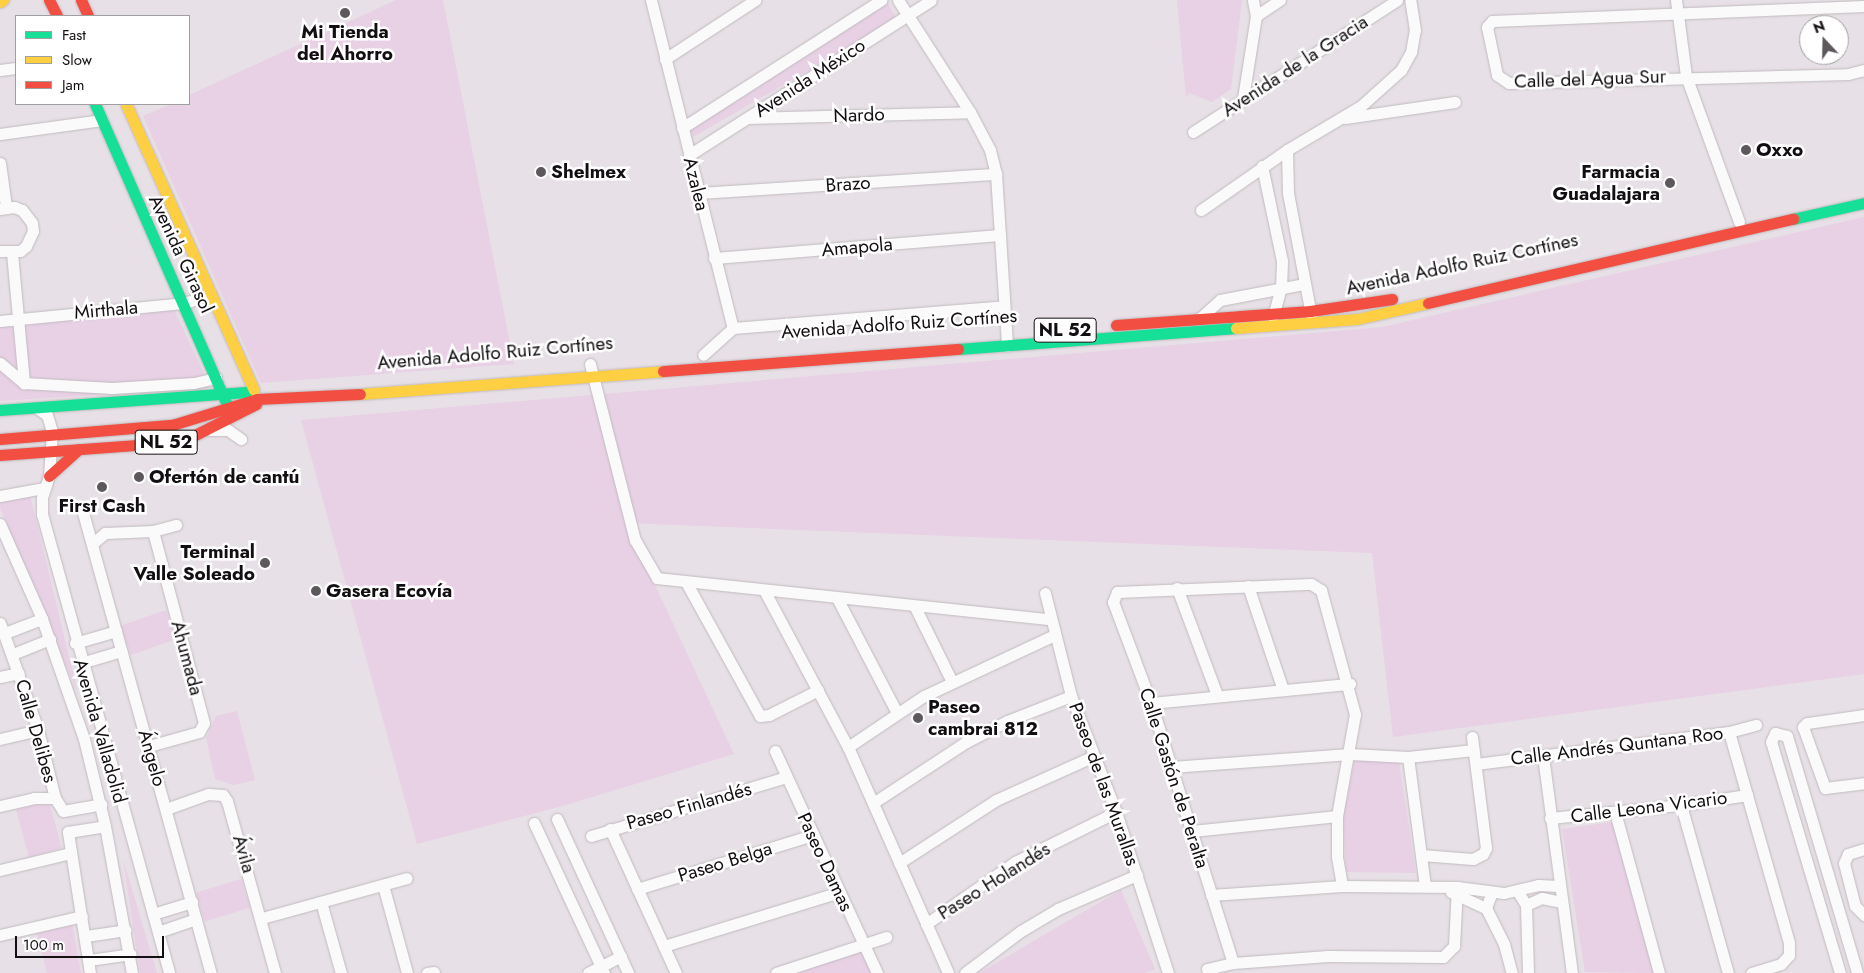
<!DOCTYPE html>
<meta charset="utf-8">
<style>
body{margin:0}
#map{position:relative;width:1864px;height:973px;overflow:hidden;background:#e7e0e6;font-family:Jost,sans-serif}
div>[style]{position:absolute}
[style*='--x']{left:calc(var(--x)*1px);top:calc(var(--y)*1px);width:calc(var(--w)*1px);rotate:calc(var(--a)*1deg)}
.green>*{inset:0;background:#e8d0e5;transform-origin:0 0}
.roads{filter:drop-shadow(0 0 1px #c0bbbf) drop-shadow(0 0 1px #c0bbbf)}
.street>*{height:11px;margin:-5.5px;padding:0 5.5px;transform-origin:5.5px;border-radius:5.5px;background:#fbfafb}
.fast>*{height:11px;margin:-5.5px;padding:0 5.5px;transform-origin:5.5px;border-radius:5.5px;background:#16e098}
.slow>*{height:11px;margin:-5.5px;padding:0 5.5px;transform-origin:5.5px;border-radius:5.5px;background:#ffcf43}
.jam>*{height:11px;margin:-5.5px;padding:0 5.5px;transform-origin:5.5px;border-radius:5.5px;background:#f24e42}
.dots>*{width:14px;height:14px;translate:-50% -50%;box-sizing:border-box;border:2px solid #fff;border-radius:50%}
span{translate:-50% -50%;white-space:nowrap;text-align:center;line-height:1.15;-webkit-text-stroke:5px #fff;paint-order:stroke}
.shield-label span{padding:1px 4px;background:#fff;border:1px solid;border-radius:4px;-webkit-text-stroke-width:0}
.shield-label{font-size:18px;color:#120e11;font-weight:700}
.poi-label{font-size:19px;color:#120e11;font-weight:700}
.left{translate:0 -50%;text-align:left}
.right{translate:-100% -50%;text-align:right}
.street-label{font-size:19px;color:#120e11}
.legend{position:absolute;left:15px;top:15px;width:175px;height:90px;box-sizing:border-box;background:#fff;border:1px solid #a09fa0;margin:0;padding:6px 9px;list-style:none;font-size:15px;color:#120e11}
.legend li{display:flex;align-items:center;gap:10px;height:25px}
.legend b{width:25px;border:1px solid #a09fa0}
.north{position:absolute;left:1799px;top:15px;width:50px;height:50px;box-sizing:border-box;background:#fff;border:1px solid #a09fa0;border-radius:50%;rotate:339deg;font-size:14px;font-weight:700;line-height:20px;text-align:center;color:#120e11}
.north::after{content:'';display:block;margin:auto;width:18px;height:22px;background:#5d585c;clip-path:polygon(50% 0,100% 100%,50% 72%,0 100%)}
.scale{position:absolute;left:15px;top:936px;width:149px;height:22px;box-sizing:border-box;border:2px solid #120e11;border-top:0;padding-left:6px;font-size:15px;line-height:18px;white-space:nowrap;color:#120e11;-webkit-text-stroke:4px #fff;paint-order:stroke}
</style>
<div id="map">
<div class="green">
<i style="clip-path:polygon(396px 0,443px 0,514px 364px,261px 383px,143px 116px,171px 104px,189px 104px,189px 95px)"></i>
<i style="clip-path:polygon(1177px 0,1242px 0,1231px 89px,1212px 102px,1189px 93px,1186px 98px)"></i>
<i style="left:887px;top:2px;width:20px;height:235px;rotate:60deg"></i>
<i style="clip-path:polygon(1864px 217px,1864px 674px,1393px 737px,1372px 553px,626px 523px,734px 754px,566px 805px,417px 844px,301px 420px,1382px 327px)"></i>
<i style="clip-path:polygon(174px 309px,211px 388px,0 401px,0 326px)"></i>
<i style="clip-path:polygon(30px 495px,78px 694px,0 508px,0 499px)"></i>
<i style="left:166px;top:610px;width:31px;height:48px;rotate:71deg"></i>
<i style="clip-path:polygon(237px 711px,255px 780px,234px 785px,215px 779px,206px 738px,216px 716px)"></i>
<i style="clip-path:polygon(1355px 758px,1399px 762px,1416px 873px,1346px 872px,1343px 817px)"></i>
<i style="left:49px;top:801px;width:49px;height:34px;rotate:75deg"></i>
<i style="clip-path:polygon(1612px 822px,1654px 973px,1585px 972px,1562px 829px)"></i>
<i style="clip-path:polygon(123px 859px,157px 973px,140px 973px)"></i>
<i style="left:241px;top:879px;width:30px;height:47px;rotate:73deg"></i>
<i style="clip-path:polygon(1121px 890px,1155px 969px,1145px 973px,979px 973px)"></i>
<i style="clip-path:polygon(72px 922px,81px 973px,47px 973px,36px 930px)"></i>
<i style="clip-path:polygon(863px 952px,872px 973px,792px 973px)"></i>
</div>
<div class="roads">
<div class="street">
<i style="--x:651;--y:0;--w:338;--a:76"></i>
<i style="--x:733;--y:328;--w:40;--a:138"></i>
<i style="--x:898;--y:0;--w:133;--a:57.3"></i>
<i style="--x:970;--y:112;--w:43;--a:62.2"></i>
<i style="--x:990;--y:150;--w:25;--a:76"></i>
<i style="--x:996;--y:174;--w:172;--a:86.3"></i>
<i style="--x:1676;--y:0;--w:77;--a:82.5"></i>
<i style="--x:1686;--y:76;--w:155;--a:70"></i>
<i style="--x:1864;--y:6;--w:372;--a:177.7"></i>
<i style="--x:1492;--y:21;--w:8;--a:130"></i>
<i style="--x:1487;--y:27;--w:49;--a:78.2"></i>
<i style="--x:1497;--y:75;--w:14;--a:34"></i>
<i style="--x:1509;--y:83;--w:339;--a:-1.5"></i>
<i style="--x:1848;--y:74;--w:16;--a:-14"></i>
<i style="--x:1256;--y:16;--w:29;--a:-34"></i>
<i style="--x:665;--y:59;--w:108;--a:-33.2"></i>
<i style="--x:0;--y:70;--w:16;--a:-7"></i>
<i style="--x:1243;--y:98;--w:83;--a:-81"></i>
<i style="--x:1256;--y:16;--w:16;--a:-101"></i>
<i style="--x:747;--y:118;--w:223;--a:-1.5"></i>
<i style="--x:1345;--y:118;--w:111;--a:-8.3"></i>
<i style="--x:682;--y:128;--w:237;--a:-32.7"></i>
<i style="--x:1193;--y:132;--w:243;--a:-32.9"></i>
<i style="--x:0;--y:134;--w:103;--a:-7.8"></i>
<i style="--x:1287;--y:150;--w:43;--a:88.7"></i>
<i style="--x:1288;--y:193;--w:124;--a:79.3"></i>
<i style="--x:689;--y:155;--w:287;--a:-32.6"></i>
<i style="--x:0;--y:163;--w:44;--a:82.2"></i>
<i style="--x:1262;--y:166;--w:97;--a:78.1"></i>
<i style="--x:1282;--y:261;--w:26;--a:92"></i>
<i style="--x:1281;--y:287;--w:31;--a:105"></i>
<i style="--x:699;--y:193;--w:298;--a:-3.7"></i>
<i style="--x:0;--y:209;--w:14;--a:-8"></i>
<i style="--x:14;--y:207;--w:9;--a:21"></i>
<i style="--x:22;--y:210;--w:16;--a:52"></i>
<i style="--x:32;--y:223;--w:8;--a:83"></i>
<i style="--x:33;--y:231;--w:17;--a:115"></i>
<i style="--x:26;--y:246;--w:8;--a:140"></i>
<i style="--x:20;--y:251;--w:20;--a:180"></i>
<i style="--x:1201;--y:210;--w:105;--a:-34.9"></i>
<i style="--x:1287;--y:150;--w:86;--a:-30.7"></i>
<i style="--x:1361;--y:106;--w:54;--a:-42"></i>
<i style="--x:1401;--y:70;--w:21;--a:-61"></i>
<i style="--x:1411;--y:52;--w:22;--a:-80"></i>
<i style="--x:1415;--y:30;--w:30;--a:-99"></i>
<i style="--x:12;--y:253;--w:131;--a:84.7"></i>
<i style="--x:714;--y:258;--w:287;--a:-4.6"></i>
<i style="--x:1199;--y:319;--w:28;--a:-42"></i>
<i style="--x:1220;--y:300;--w:86;--a:-10.8"></i>
<i style="--x:0;--y:321;--w:186;--a:-5.6"></i>
<i style="--x:185;--y:303;--w:27;--a:-20"></i>
<i style="--x:733;--y:328;--w:272;--a:-4.6"></i>
<i style="--x:0;--y:363;--w:31;--a:40"></i>
<i style="--x:24;--y:383;--w:88;--a:3.3"></i>
<i style="--x:112;--y:388;--w:82;--a:-3.5"></i>
<i style="--x:194;--y:383;--w:23;--a:-13"></i>
<i style="--x:590;--y:364;--w:182;--a:75.7"></i>
<i style="--x:635;--y:540;--w:44;--a:59.9"></i>
<i style="--x:657;--y:578;--w:395;--a:6"></i>
<i style="--x:37;--y:408;--w:12;--a:35"></i>
<i style="--x:47;--y:415;--w:17;--a:73"></i>
<i style="--x:52;--y:431;--w:45;--a:93.8"></i>
<i style="--x:49;--y:476;--w:23;--a:108"></i>
<i style="--x:42;--y:498;--w:16;--a:90"></i>
<i style="--x:42;--y:514;--w:476;--a:74.5"></i>
<i style="--x:211;--y:430;--w:17;--a:0"></i>
<i style="--x:228;--y:430;--w:16;--a:35"></i>
<i style="--x:0;--y:496;--w:45;--a:-10.3"></i>
<i style="--x:82;--y:509;--w:482;--a:74.5"></i>
<i style="--x:0;--y:524;--w:104;--a:66.1"></i>
<i style="--x:42;--y:619;--w:127;--a:70.7"></i>
<i style="--x:84;--y:739;--w:89;--a:76.4"></i>
<i style="--x:105;--y:826;--w:149;--a:79.6"></i>
<i style="--x:93;--y:543;--w:16;--a:-40"></i>
<i style="--x:105;--y:533;--w:48;--a:-2.4"></i>
<i style="--x:153;--y:531;--w:24;--a:-15"></i>
<i style="--x:686;--y:582;--w:153;--a:61.1"></i>
<i style="--x:760;--y:716;--w:9;--a:-6"></i>
<i style="--x:769;--y:715;--w:55;--a:-27"></i>
<i style="--x:1248;--y:586;--w:110;--a:71.4"></i>
<i style="--x:1177;--y:588;--w:114;--a:69.5"></i>
<i style="--x:764;--y:590;--w:178;--a:61.9"></i>
<i style="--x:848;--y:747;--w:247;--a:66.1"></i>
<i style="--x:1045;--y:593;--w:106;--a:75.8"></i>
<i style="--x:1071;--y:696;--w:124;--a:68.8"></i>
<i style="--x:1116;--y:812;--w:169;--a:72.1"></i>
<i style="--x:837;--y:598;--w:130;--a:62.4"></i>
<i style="--x:915;--y:607;--w:84;--a:63.7"></i>
<i style="--x:0;--y:623;--w:114;--a:70.4"></i>
<i style="--x:38;--y:730;--w:70;--a:76"></i>
<i style="--x:55;--y:798;--w:15;--a:58"></i>
<i style="--x:63;--y:811;--w:39;--a:-10"></i>
<i style="--x:5;--y:633;--w:40;--a:-21"></i>
<i style="--x:75;--y:643;--w:43;--a:-16.3"></i>
<i style="--x:13;--y:654;--w:40;--a:-22"></i>
<i style="--x:81;--y:663;--w:42;--a:-16.7"></i>
<i style="--x:0;--y:677;--w:19;--a:-12"></i>
<i style="--x:1151;--y:703;--w:200;--a:-5.5"></i>
<i style="--x:1864;--y:715;--w:58;--a:172"></i>
<i style="--x:1807;--y:723;--w:6;--a:135"></i>
<i style="--x:1803;--y:727;--w:65;--a:70.2"></i>
<i style="--x:1825;--y:788;--w:39;--a:-7"></i>
<i style="--x:1729;--y:732;--w:219;--a:74.1"></i>
<i style="--x:1789;--y:943;--w:12;--a:90"></i>
<i style="--x:1789;--y:955;--w:12;--a:132"></i>
<i style="--x:1781;--y:964;--w:31;--a:163"></i>
<i style="--x:0;--y:739;--w:39;--a:-13"></i>
<i style="--x:149;--y:746;--w:52;--a:-15.6"></i>
<i style="--x:199;--y:732;--w:10;--a:-61"></i>
<i style="--x:204;--y:723;--w:199;--a:-104.9"></i>
<i style="--x:848;--y:747;--w:92;--a:-33.9"></i>
<i style="--x:924;--y:696;--w:144;--a:-25.1"></i>
<i style="--x:775;--y:751;--w:244;--a:65.3"></i>
<i style="--x:1543;--y:756;--w:219;--a:82.4"></i>
<i style="--x:1408;--y:757;--w:130;--a:82.5"></i>
<i style="--x:1476;--y:764;--w:255;--a:-7.2"></i>
<i style="--x:1729;--y:732;--w:28;--a:-15"></i>
<i style="--x:1171;--y:767;--w:179;--a:-4.2"></i>
<i style="--x:1350;--y:754;--w:58;--a:3"></i>
<i style="--x:1408;--y:757;--w:66;--a:-6.1"></i>
<i style="--x:873;--y:803;--w:111;--a:-33.3"></i>
<i style="--x:966;--y:742;--w:46;--a:-27.1"></i>
<i style="--x:1007;--y:721;--w:69;--a:-21.3"></i>
<i style="--x:1681;--y:805;--w:174;--a:74.4"></i>
<i style="--x:0;--y:806;--w:35;--a:-13"></i>
<i style="--x:34;--y:798;--w:21;--a:0"></i>
<i style="--x:166;--y:809;--w:45;--a:-19.7"></i>
<i style="--x:208;--y:794;--w:15;--a:4"></i>
<i style="--x:223;--y:795;--w:7;--a:56"></i>
<i style="--x:227;--y:801;--w:179;--a:74.4"></i>
<i style="--x:1615;--y:812;--w:167;--a:74.7"></i>
<i style="--x:1550;--y:818;--w:132;--a:-5.7"></i>
<i style="--x:1681;--y:805;--w:67;--a:-8.6"></i>
<i style="--x:557;--y:819;--w:170;--a:65.2"></i>
<i style="--x:534;--y:823;--w:166;--a:65"></i>
<i style="--x:610;--y:829;--w:158;--a:65.4"></i>
<i style="--x:1192;--y:831;--w:146;--a:-5.9"></i>
<i style="--x:591;--y:836;--w:204;--a:-16.8"></i>
<i style="--x:1864;--y:849;--w:17;--a:163"></i>
<i style="--x:1848;--y:854;--w:10;--a:114"></i>
<i style="--x:1844;--y:863;--w:44;--a:75.7"></i>
<i style="--x:1855;--y:906;--w:13;--a:45"></i>
<i style="--x:1421;--y:855;--w:52;--a:4.4"></i>
<i style="--x:1473;--y:859;--w:11;--a:-27"></i>
<i style="--x:1483;--y:854;--w:7;--a:-63"></i>
<i style="--x:1486;--y:848;--w:112;--a:-97.2"></i>
<i style="--x:899;--y:863;--w:116;--a:-33"></i>
<i style="--x:996;--y:800;--w:107;--a:-24.2"></i>
<i style="--x:0;--y:870;--w:73;--a:-13.5"></i>
<i style="--x:383;--y:885;--w:91;--a:74.7"></i>
<i style="--x:637;--y:889;--w:183;--a:-17.1"></i>
<i style="--x:1451;--y:892;--w:38;--a:25"></i>
<i style="--x:1492;--y:892;--w:17;--a:111"></i>
<i style="--x:1486;--y:908;--w:40;--a:63.4"></i>
<i style="--x:1504;--y:944;--w:30;--a:75"></i>
<i style="--x:1518;--y:892;--w:15;--a:58"></i>
<i style="--x:1526;--y:905;--w:68;--a:88.3"></i>
<i style="--x:1211;--y:895;--w:131;--a:-3.9"></i>
<i style="--x:1342;--y:886;--w:115;--a:0.5"></i>
<i style="--x:1457;--y:887;--w:47;--a:7.3"></i>
<i style="--x:1504;--y:893;--w:35;--a:-13"></i>
<i style="--x:1538;--y:885;--w:21;--a:3"></i>
<i style="--x:321;--y:902;--w:74;--a:74.3"></i>
<i style="--x:1526;--y:905;--w:17;--a:-24"></i>
<i style="--x:1542;--y:898;--w:19;--a:12"></i>
<i style="--x:153;--y:914;--w:41;--a:-17.1"></i>
<i style="--x:262;--y:918;--w:150;--a:-15.4"></i>
<i style="--x:926;--y:924;--w:108;--a:-34.9"></i>
<i style="--x:1015;--y:862;--w:113;--a:-26.3"></i>
<i style="--x:158;--y:932;--w:40;--a:-18.9"></i>
<i style="--x:0;--y:935;--w:84;--a:-13"></i>
<i style="--x:86;--y:936;--w:40;--a:-8.5"></i>
<i style="--x:664;--y:946;--w:183;--a:-17.1"></i>
<i style="--x:89;--y:960;--w:42;--a:-8.1"></i>
<i style="--x:1233;--y:963;--w:273;--a:-107.5"></i>
<i style="--x:1151;--y:703;--w:108;--a:-110.6"></i>
<i style="--x:1113;--y:602;--w:11;--a:-68"></i>
<i style="--x:1117;--y:592;--w:194;--a:-2.4"></i>
<i style="--x:1311;--y:584;--w:12;--a:31"></i>
<i style="--x:1321;--y:590;--w:129;--a:74.7"></i>
<i style="--x:1355;--y:714;--w:104;--a:100"></i>
<i style="--x:1337;--y:816;--w:41;--a:90"></i>
<i style="--x:1337;--y:857;--w:29;--a:80"></i>
<i style="--x:1207;--y:969;--w:27;--a:-13"></i>
<i style="--x:1233;--y:963;--w:95;--a:-4.2"></i>
<i style="--x:1328;--y:956;--w:115;--a:0.5"></i>
<i style="--x:1443;--y:957;--w:16;--a:-45"></i>
<i style="--x:1454;--y:946;--w:59;--a:-87.1"></i>
<i style="--x:90;--y:973;--w:143;--a:-98.9"></i>
<i style="--x:68;--y:832;--w:37;--a:-9"></i>
<i style="--x:427;--y:973;--w:7;--a:-8"></i>
<i style="--x:588;--y:973;--w:37;--a:-27"></i>
<i style="--x:776;--y:973;--w:116;--a:-18.1"></i>
<i style="--x:965;--y:973;--w:70;--a:-36.9"></i>
<i style="--x:1021;--y:931;--w:43;--a:-30.7"></i>
<i style="--x:1058;--y:909;--w:86;--a:-23.3"></i>
<i style="--x:1840;--y:973;--w:241;--a:-106.6"></i>
<i style="--x:1771;--y:742;--w:10;--a:-66"></i>
<i style="--x:1775;--y:733;--w:12;--a:14"></i>
<i style="--x:1787;--y:736;--w:247;--a:73.5"></i>
</div>
<div class="fast">
<i style="--x:95;--y:104;--w:328;--a:66.3"></i>
<i style="--x:1793;--y:219;--w:73;--a:-12.7"></i>
<i style="--x:958;--y:349;--w:279;--a:-4.3"></i>
<i style="--x:0;--y:410;--w:247;--a:-4.2"></i>
</div>
<div class="slow">
<i style="--x:0;--y:2;--w:4;--a:-34"></i>
<i style="--x:126;--y:104;--w:313;--a:65.9"></i>
<i style="--x:1236;--y:328;--w:121;--a:-4.3"></i>
<i style="--x:1357;--y:319;--w:73;--a:-12.7"></i>
<i style="--x:360;--y:394;--w:304;--a:-4.3"></i>
</div>
<div class="jam">
<i style="--x:49;--y:0;--w:18;--a:63"></i>
<i style="--x:81;--y:0;--w:17;--a:66"></i>
<i style="--x:1428;--y:303;--w:375;--a:-13"></i>
<i style="--x:1116;--y:325;--w:195;--a:-4.1"></i>
<i style="--x:1310;--y:311;--w:83;--a:-8.3"></i>
<i style="--x:663;--y:371;--w:296;--a:-4.3"></i>
<i style="--x:0;--y:439;--w:173;--a:-4.7"></i>
<i style="--x:172;--y:425;--w:89;--a:-17"></i>
<i style="--x:257;--y:399;--w:103;--a:-2.8"></i>
<i style="--x:0;--y:455;--w:162;--a:-4.2"></i>
<i style="--x:162;--y:443;--w:30;--a:-12"></i>
<i style="--x:191;--y:437;--w:73;--a:-26.9"></i>
<i style="--x:49;--y:476;--w:40;--a:-42"></i>
</div>
</div>
<div class="dots">
<i style="left:345px;top:13px;background:#5d585c"></i>
<i style="left:1746px;top:150px;background:#5d585c"></i>
<i style="left:541px;top:172px;background:#5d585c"></i>
<i style="left:1670px;top:183px;background:#5d585c"></i>
<i style="left:139px;top:477px;background:#5d585c"></i>
<i style="left:102px;top:487px;background:#5d585c"></i>
<i style="left:265px;top:563px;background:#5d585c"></i>
<i style="left:316px;top:591px;background:#5d585c"></i>
<i style="left:918px;top:718px;background:#5d585c"></i>
</div>
<div class="shield-label">
<span style="left:1065px;top:330px">NL 52</span>
<span style="left:166px;top:442px">NL 52</span>
</div>
<div class="poi-label">
<span style="left:345px;top:43px">Mi Tienda<br>del Ahorro</span>
<span class="left" style="left:1756px;top:150px">Oxxo</span>
<span class="left" style="left:551px;top:172px">Shelmex</span>
<span class="right" style="left:1660px;top:183px">Farmacia<br>Guadalajara</span>
<span class="left" style="left:149px;top:477px">Ofertón de cantú</span>
<span style="left:102px;top:506px">First Cash</span>
<span class="right" style="left:255px;top:563px">Terminal<br>Valle Soleado</span>
<span class="left" style="left:326px;top:591px">Gasera Ecovía</span>
<span class="left" style="left:928px;top:718px">Paseo<br>cambrai 812</span>
</div>
<div class="street-label">
<span style="left:1295px;top:66px;rotate:-33deg">Avenida de la Gracia</span>
<span style="left:810px;top:78px;rotate:-33deg">Avenida México</span>
<span style="left:1590px;top:79px;rotate:-2deg">Calle del Agua Sur</span>
<span style="left:859px;top:115px;rotate:-2deg">Nardo</span>
<span style="left:696px;top:184px;rotate:76deg">Azalea</span>
<span style="left:848px;top:184px;rotate:-4deg">Brazo</span>
<span style="left:857px;top:247px;rotate:-5deg">Amapola</span>
<span style="left:181px;top:254px;rotate:65deg">Avenida Girasol</span>
<span style="left:1462px;top:264px;rotate:-12deg">Avenida Adolfo Ruiz Cortínes</span>
<span style="left:106px;top:310px;rotate:-5deg">Mirthala</span>
<span style="left:899px;top:324px;rotate:-4deg">Avenida Adolfo Ruiz Cortínes</span>
<span style="left:495px;top:353px;rotate:-5deg">Avenida Adolfo Ruiz Cortínes</span>
<span style="left:187px;top:658px;rotate:75deg">Ahumada</span>
<span style="left:36px;top:731px;rotate:74deg">Calle Delibes</span>
<span style="left:100px;top:731px;rotate:74deg">Avenida Valladolid</span>
<span style="left:1617px;top:746px;rotate:-7deg">Calle Andrés Quntana Roo</span>
<span style="left:152px;top:758px;rotate:74deg">Ángelo</span>
<span style="left:1174px;top:778px;rotate:72deg">Calle Gastón de Peralta</span>
<span style="left:1104px;top:784px;rotate:70deg">Paseo de las Murallas</span>
<span style="left:689px;top:806px;rotate:-16deg">Paseo Finlandés</span>
<span style="left:1649px;top:807px;rotate:-7deg">Calle Leona Vicario</span>
<span style="left:244px;top:854px;rotate:74deg">Ávila</span>
<span style="left:725px;top:862px;rotate:-17deg">Paseo Belga</span>
<span style="left:825px;top:862px;rotate:65deg">Paseo Damas</span>
<span style="left:994px;top:881px;rotate:-32deg">Paseo Holandés</span>
</div>
<ul class="legend">
<li><b style="height:6px;background:#16e098"></b>Fast</li>
<li><b style="height:6px;background:#ffcf43"></b>Slow</li>
<li><b style="height:6px;background:#f24e42"></b>Jam</li>
</ul>
<div class="north">N</div>
<div class="scale">100 m</div>
</div>
